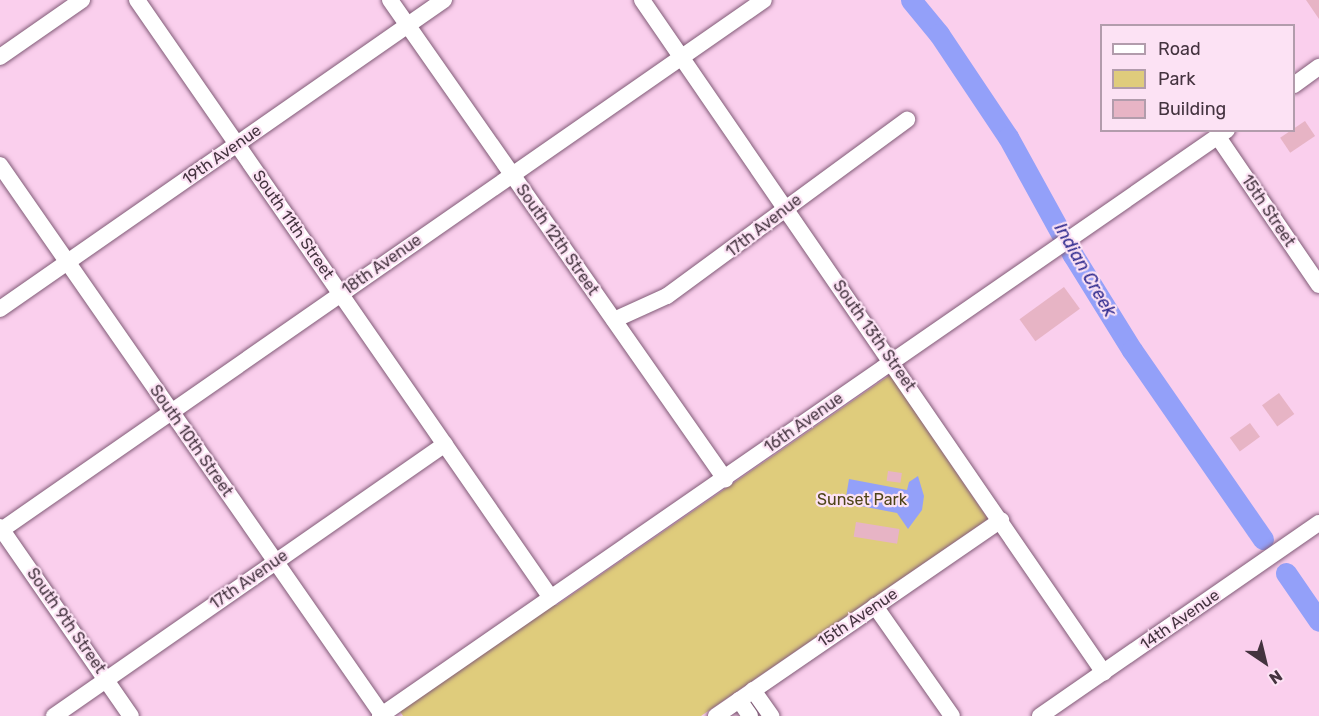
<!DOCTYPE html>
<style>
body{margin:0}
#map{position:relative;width:1319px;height:716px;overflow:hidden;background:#facfed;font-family:Rubik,sans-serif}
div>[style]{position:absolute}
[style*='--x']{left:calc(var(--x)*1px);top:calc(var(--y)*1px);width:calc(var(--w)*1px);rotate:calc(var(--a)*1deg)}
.green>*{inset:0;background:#dfcc7c}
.water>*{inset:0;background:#93a0f9}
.river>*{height:21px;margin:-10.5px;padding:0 10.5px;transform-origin:10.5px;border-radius:10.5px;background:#93a0f9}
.building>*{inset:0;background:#e7b4c5;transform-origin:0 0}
.roads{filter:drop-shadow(0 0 2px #815b77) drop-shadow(0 0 2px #815b77)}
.minor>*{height:16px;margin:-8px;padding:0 8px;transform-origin:8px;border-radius:8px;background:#fff}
span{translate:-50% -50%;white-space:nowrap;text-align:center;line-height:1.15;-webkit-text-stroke:4.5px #fce2f4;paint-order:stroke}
.street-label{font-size:16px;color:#44333f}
.park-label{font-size:16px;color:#4e4418}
.water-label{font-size:18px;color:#2e2a8e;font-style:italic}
.legend{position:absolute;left:1100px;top:24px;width:195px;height:108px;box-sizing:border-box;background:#fce2f4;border:2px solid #b29cac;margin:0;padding:8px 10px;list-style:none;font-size:18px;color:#44333f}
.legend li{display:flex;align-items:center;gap:12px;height:30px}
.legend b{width:30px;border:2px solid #b29cac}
.north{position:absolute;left:1235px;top:632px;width:60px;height:60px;-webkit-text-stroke:4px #fce2f4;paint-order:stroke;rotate:145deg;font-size:16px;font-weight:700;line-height:24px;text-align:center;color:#44333f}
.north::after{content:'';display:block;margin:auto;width:21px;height:27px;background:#44333f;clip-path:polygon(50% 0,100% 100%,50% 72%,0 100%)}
</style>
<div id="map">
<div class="green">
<i style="clip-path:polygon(890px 375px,988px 519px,701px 716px,403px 716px,396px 705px,542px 605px,557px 605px)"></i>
</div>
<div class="water">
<i style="clip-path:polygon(918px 476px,924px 496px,922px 510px,908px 529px,897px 513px,845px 503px,849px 479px,907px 490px,909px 482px)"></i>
</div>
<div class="river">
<i style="--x:911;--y:0;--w:44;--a:50.5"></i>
<i style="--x:939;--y:34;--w:124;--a:56.2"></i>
<i style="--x:1008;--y:137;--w:135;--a:61.2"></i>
<i style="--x:1073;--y:255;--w:112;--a:58.2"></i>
<i style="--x:1132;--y:350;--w:230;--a:55.3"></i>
<i style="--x:1286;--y:573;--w:58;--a:55.5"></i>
</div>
<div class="building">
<i style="clip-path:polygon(1306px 0,1319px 0,1319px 19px)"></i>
<i style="left:1305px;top:121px;width:18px;height:30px;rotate:56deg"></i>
<i style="left:1064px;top:287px;width:27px;height:55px;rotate:54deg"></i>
<i style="left:1279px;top:393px;width:26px;height:21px;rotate:54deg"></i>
<i style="left:1250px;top:423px;width:17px;height:25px;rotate:54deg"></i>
<i style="left:888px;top:471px;width:14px;height:10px;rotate:8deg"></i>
<i style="left:856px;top:522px;width:44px;height:15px;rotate:9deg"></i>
</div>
<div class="roads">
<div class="minor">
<i style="--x:137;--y:0;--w:727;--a:55.3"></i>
<i style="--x:390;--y:0;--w:585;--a:55.03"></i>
<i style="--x:642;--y:0;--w:816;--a:55.53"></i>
<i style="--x:0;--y:57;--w:100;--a:-34.8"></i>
<i style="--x:1294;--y:85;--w:31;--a:-36"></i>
<i style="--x:1218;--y:137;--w:179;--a:55.7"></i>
<i style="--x:0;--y:165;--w:671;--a:55.2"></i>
<i style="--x:0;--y:309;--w:541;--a:-34.84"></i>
<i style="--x:614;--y:320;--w:58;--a:-24.4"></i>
<i style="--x:667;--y:296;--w:298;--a:-36.3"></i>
<i style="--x:0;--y:527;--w:230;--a:55.3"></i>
<i style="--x:0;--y:531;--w:930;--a:-34.8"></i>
<i style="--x:875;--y:606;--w:134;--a:55"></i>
<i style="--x:753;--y:690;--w:32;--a:55"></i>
<i style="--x:739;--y:700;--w:19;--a:55"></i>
<i style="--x:54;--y:716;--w:476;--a:-34.8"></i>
<i style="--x:380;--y:716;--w:1030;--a:-34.68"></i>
<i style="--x:716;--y:716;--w:346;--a:-34.5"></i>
<i style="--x:1040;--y:716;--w:339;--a:-34.7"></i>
</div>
</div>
<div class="street-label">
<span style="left:222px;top:155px;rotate:-35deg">19th Avenue</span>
<span style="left:1268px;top:211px;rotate:56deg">15th Street</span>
<span style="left:293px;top:225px;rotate:55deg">South 11th Street</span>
<span style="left:764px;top:226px;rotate:-38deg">17th Avenue</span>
<span style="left:557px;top:240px;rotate:55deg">South 12th Street</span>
<span style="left:382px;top:265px;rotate:-35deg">18th Avenue</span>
<span style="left:874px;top:336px;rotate:55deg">South 13th Street</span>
<span style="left:804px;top:423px;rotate:-35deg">16th Avenue</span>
<span style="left:191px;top:441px;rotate:55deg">South 10th Street</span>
<span style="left:249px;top:580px;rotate:-35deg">17th Avenue</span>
<span style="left:858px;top:618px;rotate:-34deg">15th Avenue</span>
<span style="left:1180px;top:620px;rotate:-35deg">14th Avenue</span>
<span style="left:66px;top:621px;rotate:55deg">South 9th Street</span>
</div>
<div class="park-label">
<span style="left:862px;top:500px">Sunset Park</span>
</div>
<div class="water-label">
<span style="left:1085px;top:270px;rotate:60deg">Indian Creek</span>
</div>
<ul class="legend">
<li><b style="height:8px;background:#fff"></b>Road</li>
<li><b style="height:16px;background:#dfcc7c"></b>Park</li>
<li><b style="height:16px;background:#e7b4c5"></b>Building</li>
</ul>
<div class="north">N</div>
</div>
